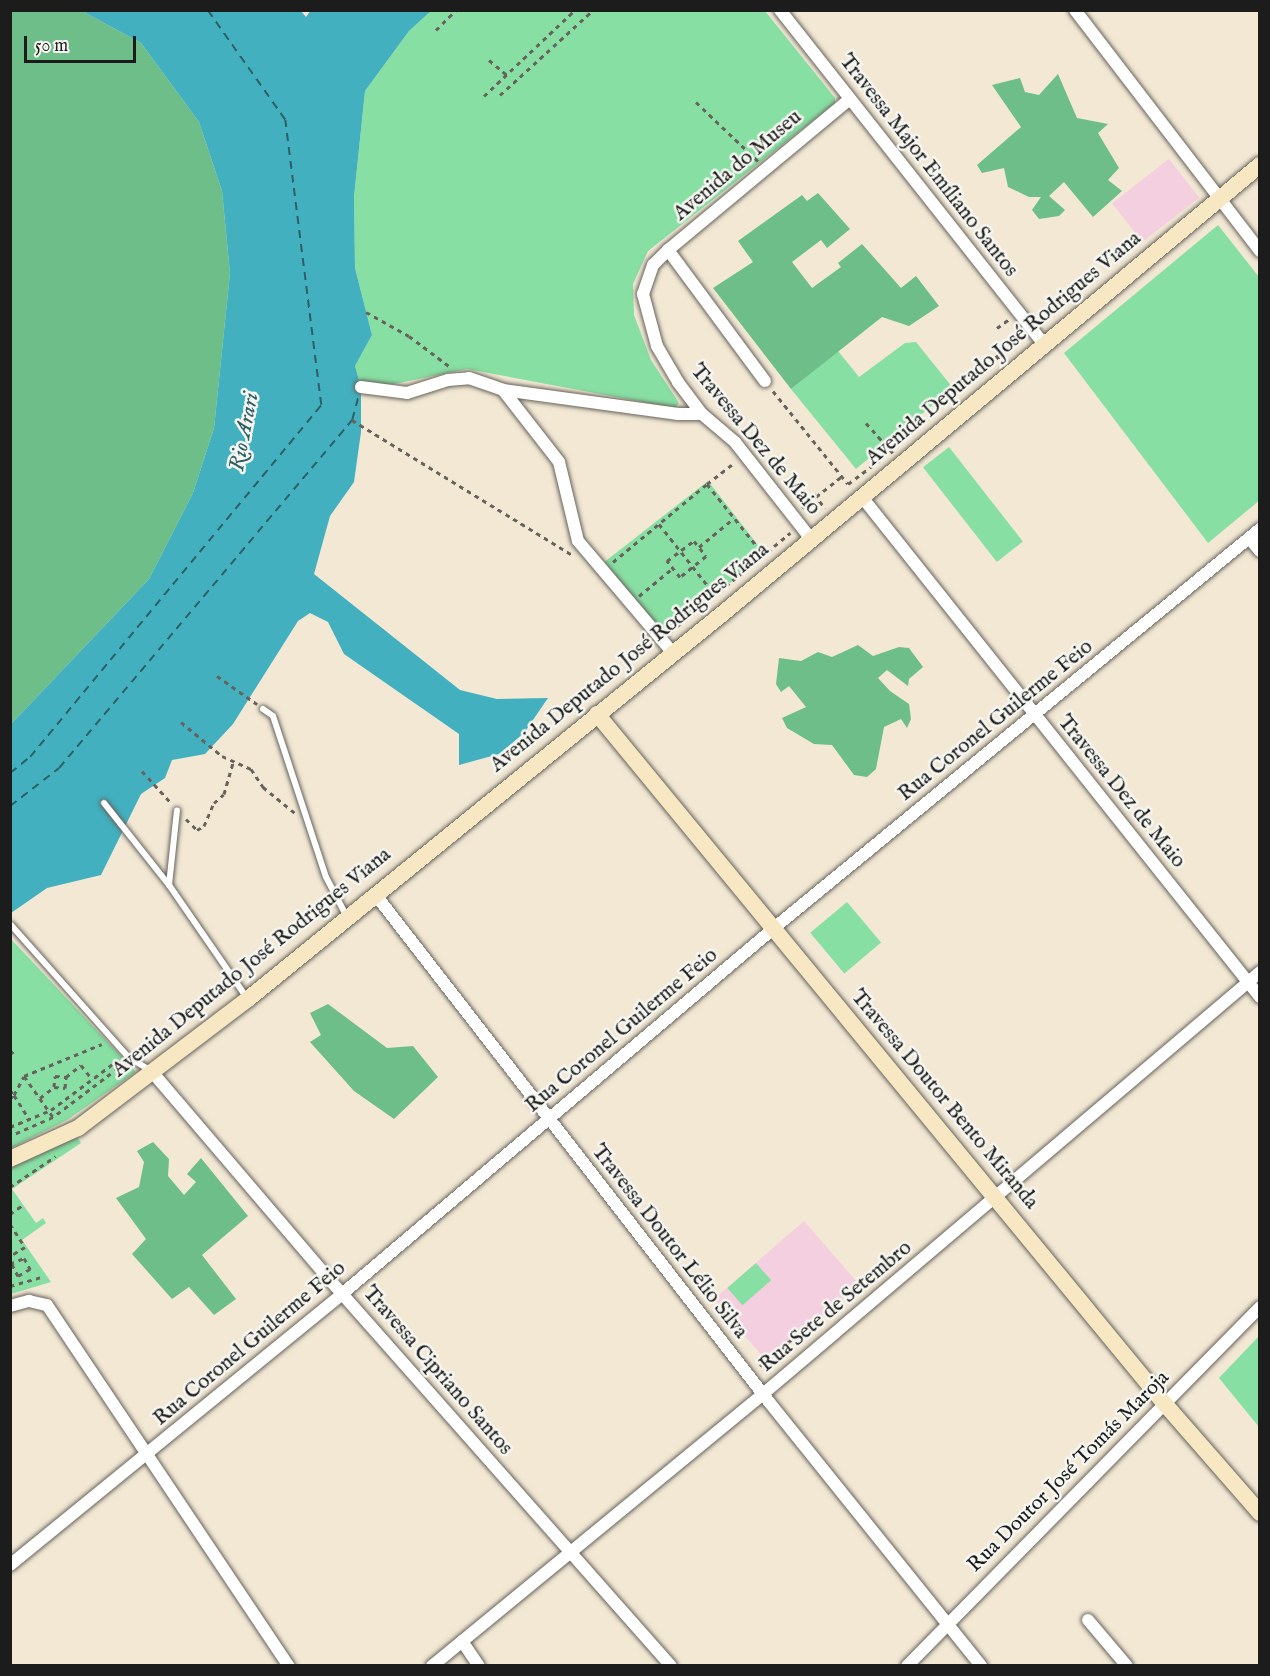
<!DOCTYPE html>
<meta charset="utf-8">
<style>
body{margin:0}
#map{position:relative;width:1270px;height:1676px;overflow:hidden;background:#f2e8d4;font-family:"IM FELL English",serif}
div>[style]{position:absolute}
[style*='--x']{left:calc(var(--x)*1px);top:calc(var(--y)*1px);width:calc(var(--w)*1px);rotate:calc(var(--a)*1deg)}
.built>*{inset:0;background:#f3cfdf;transform-origin:0 0}
.green>*{inset:0;background:#88dfa3;transform-origin:0 0}
.forest>*{inset:0;background:#6ebe89}
.water>*{inset:0;background:#42b0bf}
.ferry>*{height:1.5px;margin-top:-0.75px;transform-origin:0;background:repeating-linear-gradient(90deg,#2d5f65 0 8px,transparent 0 14px)}
.path>*{height:3px;margin-top:-1.5px;transform-origin:0;background:repeating-linear-gradient(90deg,#67635c 0 4.5px,transparent 0 9px)}
.roads{filter:drop-shadow(0 0 2px #67635c) drop-shadow(0 0 2px #67635c)}
.lane>*{height:6px;margin:-3px;padding:0 3px;transform-origin:3px;border-radius:3px;background:#fff}
.street>*{height:12px;margin:-6px;padding:0 6px;transform-origin:6px;border-radius:6px;background:#fff}
.secondary>*{height:16px;margin:-8px;padding:0 8px;transform-origin:8px;border-radius:8px;background:#f7e8c3}
span{translate:-50% -50%;white-space:nowrap;text-align:center;line-height:1.15;-webkit-text-stroke:5px #f6f6f2;paint-order:stroke}
.street-label{font-size:21px;color:#1c1c1c}
.water-label{font-size:22px;color:#2d5f65;font-style:italic}
.frame{position:absolute;inset:0;border:12px solid #1c1c1c;pointer-events:none}
.scale{position:absolute;left:24px;top:36px;width:112px;height:27px;box-sizing:border-box;border:3px solid #1c1c1c;border-top:0;padding-left:8px;font-size:18px;line-height:21px;white-space:nowrap;color:#1c1c1c;-webkit-text-stroke:4px #f6f6f2;paint-order:stroke}
</style>
<div id="map">
<div class="built">
<i style="left:1169px;top:159px;width:49px;height:72px;rotate:52deg"></i>
<i style="left:804px;top:1221px;width:83px;height:120px;rotate:49deg"></i>
</div>
<div class="green">
<i style="clip-path:polygon(431px 11px,765px 11px,835px 98px,835px 103px,648px 251px,633px 284px,634px 315px,651px 360px,679px 403px,675px 408px,467px 369px,394px 384px,361px 387px,355px 366px,372px 335px,355px 268px,354px 198px,365px 91px,409px 31px)"></i>
<i style="clip-path:polygon(1218px 225px,1259px 277px,1260px 500px,1208px 543px,1064px 353px)"></i>
<i style="clip-path:polygon(916px 342px,953px 388px,856px 469px,791px 389px,838px 351px,859px 377px,905px 343px)"></i>
<i style="left:949px;top:447px;width:120px;height:33px;rotate:52deg"></i>
<i style="left:708px;top:481px;width:94px;height:131px;rotate:52deg"></i>
<i style="left:847px;top:902px;width:53px;height:48px;rotate:50deg"></i>
<i style="clip-path:polygon(11px 939px,136px 1072px,67px 1120px,11px 1148px)"></i>
<i style="clip-path:polygon(77px 1137px,81px 1143px,12px 1189px,36px 1223px,43px 1218px,46px 1223px,22px 1240px,51px 1282px,11px 1294px,10px 1168px)"></i>
<i style="left:756px;top:1263px;width:23px;height:38px;rotate:49deg"></i>
<i style="clip-path:polygon(1259px 1336px,1259px 1427px,1219px 1378px)"></i>
</div>
<div class="forest">
<i style="clip-path:polygon(11px 11px,82px 11px,141px 43px,199px 122px,222px 191px,230px 273px,214px 428px,193px 493px,149px 579px,11px 724px)"></i>
<i style="clip-path:polygon(1058px 74px,1077px 118px,1108px 124px,1098px 133px,1119px 168px,1108px 180px,1122px 191px,1093px 217px,1064px 182px,1049px 196px,1065px 210px,1059px 216px,1039px 219px,1032px 210px,1041px 197px,1029px 197px,1008px 187px,1004px 168px,982px 173px,977px 165px,1021px 127px,992px 85px,1020px 78px,1025px 92px,1039px 95px)"></i>
<i style="clip-path:polygon(818px 193px,850px 229px,827px 248px,821px 240px,792px 262px,812px 288px,841px 267px,838px 263px,862px 244px,901px 288px,916px 276px,939px 306px,909px 326px,882px 317px,791px 389px,713px 288px,753px 262px,738px 241px,802px 195px,807px 201px)"></i>
<i style="clip-path:polygon(858px 645px,873px 656px,899px 647px,909px 648px,923px 667px,909px 679px,908px 686px,887px 670px,878px 678px,890px 691px,909px 704px,911px 719px,907px 728px,901px 719px,884px 727px,876px 769px,867px 777px,854px 775px,832px 745px,814px 744px,787px 728px,782px 718px,806px 707px,789px 686px,781px 692px,776px 684px,779px 658px,801px 661px,818px 652px,832px 657px)"></i>
<i style="clip-path:polygon(328px 1004px,387px 1048px,413px 1046px,438px 1077px,394px 1119px,354px 1091px,310px 1042px,321px 1035px,310px 1013px)"></i>
<i style="clip-path:polygon(153px 1142px,169px 1159px,168px 1176px,184px 1195px,196px 1182px,187px 1174px,201px 1158px,248px 1216px,202px 1255px,236px 1299px,214px 1315px,189px 1287px,172px 1299px,132px 1254px,146px 1239px,116px 1198px,139px 1187px,144px 1162px,137px 1151px)"></i>
</div>
<div class="water">
<i style="clip-path:polygon(300px 10px,306px 17px,311px 10px,431px 11px,409px 31px,365px 91px,354px 197px,355px 268px,372px 335px,355px 366px,361px 387px,361px 432px,354px 482px,330px 516px,314px 574px,460px 690px,497px 699px,548px 698px,524px 733px,499px 754px,459px 765px,459px 734px,344px 654px,328px 622px,310px 613px,298px 621px,233px 724px,205px 754px,172px 760px,165px 778px,141px 794px,101px 875px,47px 888px,11px 913px,11px 724px,149px 579px,193px 493px,214px 428px,230px 273px,222px 191px,199px 122px,141px 43px,82px 11px)"></i>
</div>
<div class="ferry">
<i style="--x:10;--y:773;--w:26;--a:-39"></i>
<i style="--x:30;--y:757;--w:457;--a:-50.4"></i>
<i style="--x:321;--y:405;--w:287;--a:-97.2"></i>
<i style="--x:285;--y:120;--w:135;--a:-125.3"></i>
<i style="--x:10;--y:806;--w:62;--a:-37.8"></i>
<i style="--x:59;--y:768;--w:455;--a:-49.9"></i>
<i style="--x:352;--y:420;--w:28;--a:-75"></i>
</div>
<div class="path">
<i style="--x:436;--y:30;--w:28;--a:-45"></i>
<i style="--x:489;--y:60;--w:26;--a:40"></i>
<i style="--x:500;--y:95;--w:126;--a:-42.4"></i>
<i style="--x:484;--y:96;--w:125;--a:-43.4"></i>
<i style="--x:696;--y:102;--w:86;--a:43.6"></i>
<i style="--x:366;--y:312;--w:49;--a:29.2"></i>
<i style="--x:409;--y:336;--w:50;--a:36.9"></i>
<i style="--x:997;--y:328;--w:14;--a:-36"></i>
<i style="--x:996;--y:355;--w:9;--a:54"></i>
<i style="--x:969;--y:378;--w:8;--a:50"></i>
<i style="--x:773;--y:391;--w:119;--a:51.1"></i>
<i style="--x:352;--y:420;--w:257;--a:31.5"></i>
<i style="--x:866;--y:423;--w:40;--a:48"></i>
<i style="--x:707;--y:484;--w:34;--a:-38"></i>
<i style="--x:848;--y:484;--w:40;--a:-37"></i>
<i style="--x:814;--y:494;--w:18;--a:52"></i>
<i style="--x:802;--y:508;--w:50;--a:-38.5"></i>
<i style="--x:659;--y:524;--w:90;--a:51.7"></i>
<i style="--x:694;--y:541;--w:19;--a:51"></i>
<i style="--x:706;--y:556;--w:33;--a:141"></i>
<i style="--x:680;--y:577;--w:21;--a:-129"></i>
<i style="--x:667;--y:561;--w:34;--a:-37"></i>
<i style="--x:699;--y:547;--w:45;--a:-39.6"></i>
<i style="--x:613;--y:562;--w:122;--a:-39.7"></i>
<i style="--x:707;--y:484;--w:90;--a:51.3"></i>
<i style="--x:639;--y:596;--w:44;--a:-39.5"></i>
<i style="--x:670;--y:632;--w:156;--a:-39.5"></i>
<i style="--x:217;--y:676;--w:49;--a:35"></i>
<i style="--x:181;--y:722;--w:53;--a:39.7"></i>
<i style="--x:222;--y:756;--w:32;--a:24"></i>
<i style="--x:251;--y:769;--w:22;--a:56"></i>
<i style="--x:263;--y:787;--w:41;--a:39.1"></i>
<i style="--x:142;--y:771;--w:43;--a:47.8"></i>
<i style="--x:186;--y:819;--w:16;--a:45"></i>
<i style="--x:197;--y:830;--w:8;--a:-30"></i>
<i style="--x:204;--y:826;--w:25;--a:-67"></i>
<i style="--x:214;--y:803;--w:13;--a:-42"></i>
<i style="--x:224;--y:794;--w:33;--a:-74"></i>
<i style="--x:10;--y:1054;--w:7;--a:-34"></i>
<i style="--x:24;--y:1076;--w:84;--a:-22.3"></i>
<i style="--x:54;--y:1087;--w:11;--a:-85"></i>
<i style="--x:55;--y:1076;--w:11;--a:5"></i>
<i style="--x:10;--y:1090;--w:6;--a:51"></i>
<i style="--x:14;--y:1095;--w:21;--a:-62"></i>
<i style="--x:24;--y:1076;--w:50;--a:54.7"></i>
<i style="--x:40;--y:1098;--w:18;--a:-38"></i>
<i style="--x:54;--y:1087;--w:11;--a:5"></i>
<i style="--x:65;--y:1088;--w:11;--a:-85"></i>
<i style="--x:66;--y:1077;--w:19;--a:-39"></i>
<i style="--x:81;--y:1065;--w:18;--a:52"></i>
<i style="--x:10;--y:1099;--w:6;--a:-45"></i>
<i style="--x:14;--y:1095;--w:28;--a:58"></i>
<i style="--x:10;--y:1127;--w:44;--a:-22.5"></i>
<i style="--x:51;--y:1110;--w:79;--a:-36.7"></i>
<i style="--x:114;--y:1063;--w:6;--a:51"></i>
<i style="--x:118;--y:1068;--w:81;--a:143"></i>
<i style="--x:53;--y:1117;--w:47;--a:156.2"></i>
<i style="--x:10;--y:1187;--w:55;--a:-34"></i>
<i style="--x:10;--y:1214;--w:16;--a:-35"></i>
<i style="--x:10;--y:1224;--w:27;--a:57"></i>
<i style="--x:25;--y:1247;--w:17;--a:149"></i>
<i style="--x:10;--y:1264;--w:15;--a:-23"></i>
<i style="--x:24;--y:1258;--w:13;--a:61"></i>
<i style="--x:30;--y:1269;--w:14;--a:150"></i>
<i style="--x:18;--y:1276;--w:13;--a:-117"></i>
<i style="--x:10;--y:1286;--w:35;--a:-16"></i>
<i style="--x:760;--y:1366;--w:48;--a:-40"></i>
</div>
<div class="roads">
<div class="lane">
<i style="--x:263;--y:709;--w:12;--a:35"></i>
<i style="--x:273;--y:716;--w:169;--a:71.8"></i>
<i style="--x:326;--y:877;--w:45;--a:62.3"></i>
<i style="--x:104;--y:803;--w:105;--a:51.6"></i>
<i style="--x:169;--y:885;--w:137;--a:55.4"></i>
<i style="--x:169;--y:885;--w:75;--a:-83.9"></i>
<i style="--x:11;--y:925;--w:176;--a:48.4"></i>
<i style="--x:128;--y:1057;--w:27;--a:31"></i>
</div>
<div class="street">
<i style="--x:780;--y:10;--w:427;--a:51.7"></i>
<i style="--x:1075;--y:10;--w:304;--a:52.5"></i>
<i style="--x:668;--y:250;--w:163;--a:53.5"></i>
<i style="--x:361;--y:387;--w:46;--a:7.4"></i>
<i style="--x:407;--y:393;--w:43;--a:-17.6"></i>
<i style="--x:448;--y:380;--w:21;--a:-5"></i>
<i style="--x:469;--y:378;--w:36;--a:19"></i>
<i style="--x:503;--y:390;--w:91;--a:52.1"></i>
<i style="--x:559;--y:462;--w:81;--a:76.5"></i>
<i style="--x:578;--y:541;--w:147;--a:49.7"></i>
<i style="--x:503;--y:390;--w:177;--a:7.8"></i>
<i style="--x:678;--y:414;--w:24;--a:0"></i>
<i style="--x:862;--y:497;--w:639;--a:51.48"></i>
<i style="--x:1249;--y:538;--w:17;--a:50"></i>
<i style="--x:811;--y:539;--w:123;--a:-128.1"></i>
<i style="--x:735;--y:442;--w:43;--a:-139.7"></i>
<i style="--x:702;--y:414;--w:40;--a:-127"></i>
<i style="--x:678;--y:382;--w:42;--a:-120.3"></i>
<i style="--x:657;--y:346;--w:54;--a:-105.1"></i>
<i style="--x:643;--y:294;--w:31;--a:-71"></i>
<i style="--x:653;--y:265;--w:21;--a:-45"></i>
<i style="--x:668;--y:250;--w:236;--a:-39.7"></i>
<i style="--x:375;--y:894;--w:643;--a:52.2"></i>
<i style="--x:769;--y:1402;--w:339;--a:51.2"></i>
<i style="--x:153;--y:1073;--w:271;--a:49.5"></i>
<i style="--x:329;--y:1279;--w:516;--a:48.53"></i>
<i style="--x:10;--y:1306;--w:20;--a:-15"></i>
<i style="--x:29;--y:1301;--w:18;--a:13"></i>
<i style="--x:47;--y:1305;--w:435;--a:56.2"></i>
<i style="--x:10;--y:1565;--w:429;--a:-39.2"></i>
<i style="--x:342;--y:1294;--w:566;--a:-40.27"></i>
<i style="--x:774;--y:928;--w:629;--a:-39.39"></i>
<i style="--x:1088;--y:1620;--w:60;--a:49.7"></i>
<i style="--x:462;--y:1641;--w:30;--a:56"></i>
<i style="--x:432;--y:1666;--w:428;--a:-39.4"></i>
<i style="--x:763;--y:1394;--w:652;--a:-40.33"></i>
<i style="--x:907;--y:1666;--w:503;--a:-45.48"></i>
</div>
<div class="secondary">
<i style="--x:597;--y:714;--w:892;--a:50.55"></i>
<i style="--x:1164;--y:1403;--w:146;--a:48.9"></i>
<i style="--x:10;--y:1159;--w:75;--a:-24.5"></i>
<i style="--x:78;--y:1128;--w:213;--a:-37.2"></i>
<i style="--x:248;--y:999;--w:617;--a:-39.08"></i>
<i style="--x:727;--y:610;--w:694;--a:-39.86"></i>
</div>
</div>
<div class="street-label">
<span style="left:738px;top:166px;rotate:-40deg">Avenida do Museu</span>
<span style="left:928px;top:166px;rotate:52deg">Travessa Major Emíliano Santos</span>
<span style="left:1004px;top:349px;rotate:-40deg">Avenida Deputado José Rodrigues Viana</span>
<span style="left:755px;top:440px;rotate:50deg">Travessa Dez de Maio</span>
<span style="left:630px;top:658px;rotate:-39deg">Avenida Deputado José Rodrigues Viana</span>
<span style="left:996px;top:721px;rotate:-39deg">Rua Coronel Guilerme Feio</span>
<span style="left:1121px;top:792px;rotate:51deg">Travessa Dez de Maio</span>
<span style="left:252px;top:963px;rotate:-39deg">Avenida Deputado José Rodrigues Viana</span>
<span style="left:622px;top:1031px;rotate:-40deg">Rua Coronel Guilerme Feio</span>
<span style="left:944px;top:1100px;rotate:50deg">Travessa Doutor Bento Miranda</span>
<span style="left:669px;top:1242px;rotate:52deg">Travessa Doutor Lélio Silva</span>
<span style="left:836px;top:1307px;rotate:-40deg">Rua Sete de Setembro</span>
<span style="left:250px;top:1344px;rotate:-40deg">Rua Coronel Guilerme Feio</span>
<span style="left:437px;top:1371px;rotate:49deg">Travessa Cipriano Santos</span>
<span style="left:1069px;top:1472px;rotate:-45deg">Rua Doutor José Tomás Maroja</span>
</div>
<div class="water-label">
<span style="left:245px;top:432px;rotate:-79deg">Rio Arari</span>
</div>
<div class="frame"></div>
<div class="scale">50 m</div>
</div>
